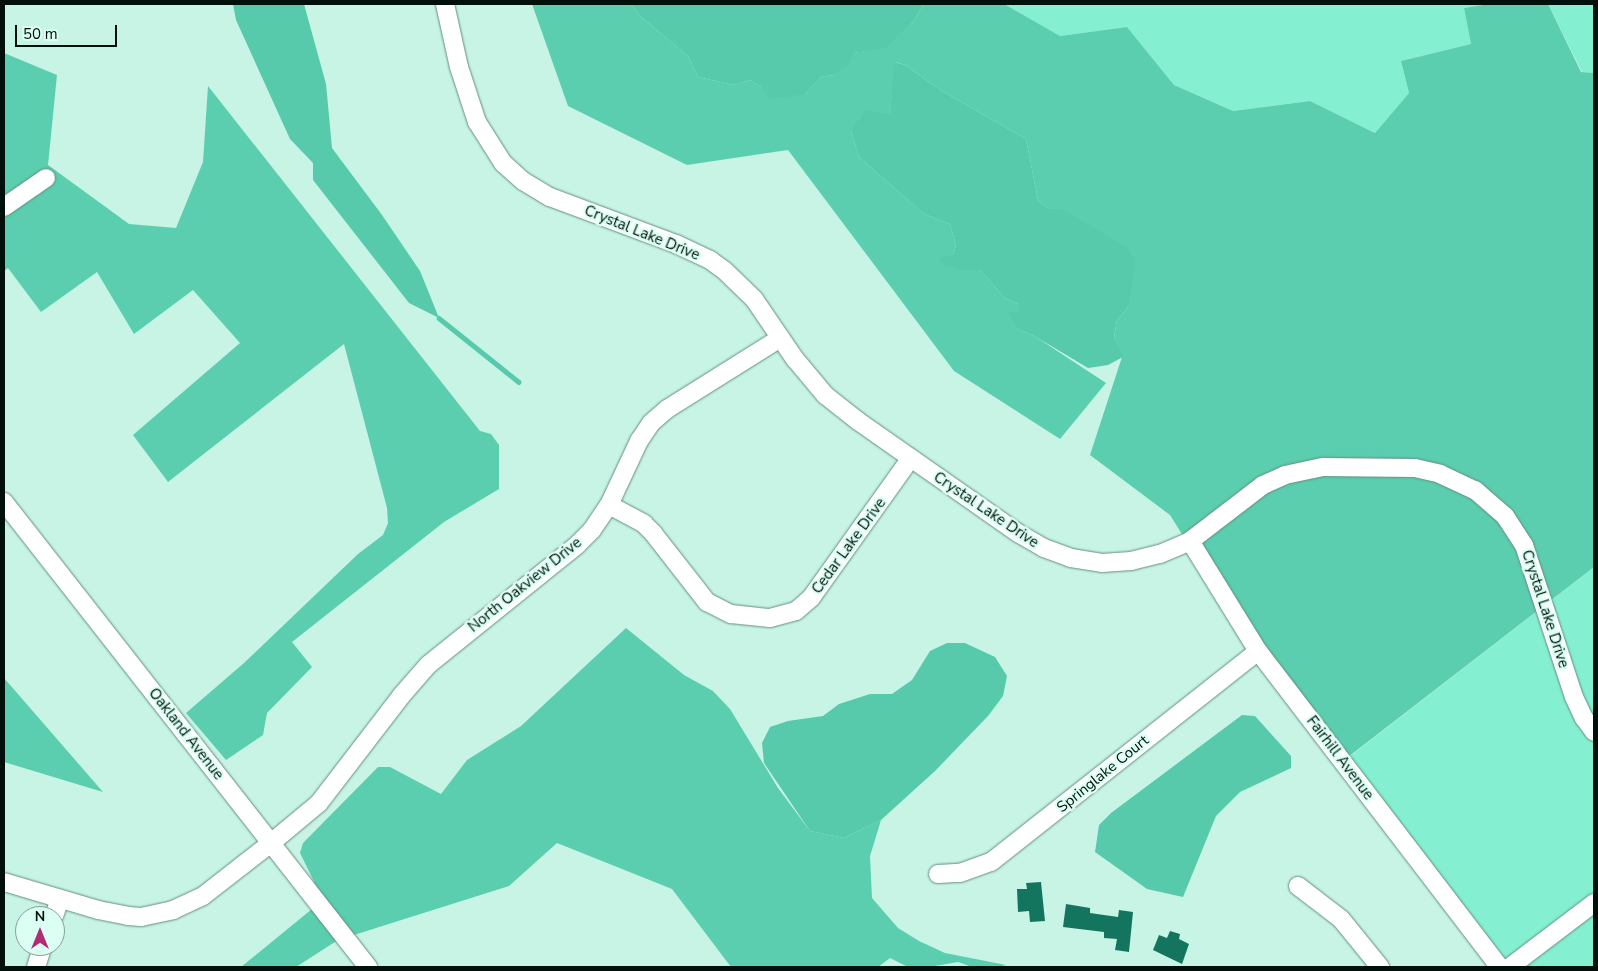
<!DOCTYPE html>
<style>
body{margin:0}
#map{position:relative;width:1598px;height:971px;overflow:hidden;background:#c7f4e5;font-family:"Nunito Sans",sans-serif}
div>[style]{position:absolute}
[style*='--x']{left:calc(var(--x)*1px);top:calc(var(--y)*1px);width:calc(var(--w)*1px);rotate:calc(var(--a)*1deg)}
.green>*{inset:0;background:#85f0d1}
.forest>*{inset:0;background:#5bceaf}
.water>*{inset:0;background:#56caab}
.stream>*{height:4.5px;margin:-2.25px;padding:0 2.25px;transform-origin:2.25px;border-radius:2.25px;background:#56caab}
.building>*{inset:0;background:#14755f}
.roads{filter:drop-shadow(0 0 1px #658e81) drop-shadow(0 0 1px #658e81)}
.minor>*{height:18px;margin:-9px;padding:0 9px;transform-origin:9px;border-radius:9px;background:#fff}
span{translate:-50% -50%;white-space:nowrap;text-align:center;line-height:1.15;-webkit-text-stroke:4.5px #dbfff3;paint-order:stroke}
.street-label{font-size:15px;color:#02100b}
.frame{position:absolute;inset:0;border:5px solid #02100b;pointer-events:none}
.north{position:absolute;left:15px;top:906px;width:50px;height:50px;box-sizing:border-box;background:#dbfff3;border:1px solid #849f96;border-radius:50%;rotate:0deg;font-size:14px;font-weight:700;line-height:20px;text-align:center;color:#02100b}
.north::after{content:'';display:block;margin:auto;width:18px;height:22px;background:#b12c72;clip-path:polygon(50% 0,100% 100%,50% 72%,0 100%)}
.scale{position:absolute;left:15px;top:25px;width:102px;height:22px;box-sizing:border-box;border:2px solid #02100b;border-top:0;padding-left:6px;font-size:15px;line-height:18px;white-space:nowrap;color:#02100b;-webkit-text-stroke:4px #dbfff3;paint-order:stroke}
</style>
<div id="map">
<div class="green">
<i style="clip-path:polygon(1004px 4px,1490px 4px,1464px 8px,1471px 44px,1401px 61px,1409px 93px,1375px 133px,1310px 101px,1233px 111px,1174px 85px,1127px 27px,1060px 36px)"></i>
<i style="clip-path:polygon(1548px 4px,1594px 4px,1594px 73px,1582px 72px)"></i>
<i style="clip-path:polygon(1594px 567px,1594px 967px,1489px 967px,1340px 764px)"></i>
</div>
<div class="forest">
<i style="clip-path:polygon(532px 4px,631px 4px,640px 16px,688px 56px,698px 77px,734px 85px,750px 80px,761px 87px,805px 94px,821px 77px,833px 75px,854px 53px,886px 47px,913px 22px,924px 4px,1004px 4px,1060px 36px,1127px 27px,1174px 85px,1233px 111px,1310px 101px,1375px 133px,1409px 93px,1401px 61px,1471px 44px,1464px 8px,1490px 4px,1548px 4px,1581px 72px,1594px 73px,1594px 567px,1339px 764px,1273px 680px,1170px 515px,1090px 455px,1122px 357px,1114px 337px,1117px 320px,1129px 306px,1049px 209px,1038px 200px,1026px 139px,942px 91px,905px 65px,895px 62px,890px 115px,851px 131px,859px 157px,924px 214px,950px 224px,956px 245px,953px 255px,954px 267px,958px 270px,980px 270px,1005px 298px,1018px 304px,1021px 311px,1018px 329px,1036px 337px,1106px 383px,1060px 439px,954px 371px,788px 150px,687px 165px,568px 106px)"></i>
<i style="clip-path:polygon(4px 53px,57px 75px,48px 165px,129px 224px,176px 228px,203px 162px,208px 86px,480px 431px,491px 434px,499px 445px,499px 489px,444px 522px,292px 642px,312px 667px,267px 713px,263px 735px,226px 760px,186px 713px,244px 663px,358px 554px,383px 535px,388px 523px,387px 508px,344px 344px,168px 482px,133px 435px,240px 343px,193px 290px,134px 334px,97px 272px,41px 312px,8px 268px,4px 271px)"></i>
<i style="clip-path:polygon(626px 628px,684px 675px,713px 691px,730px 709px,778px 788px,810px 831px,844px 838px,881px 820px,870px 856px,872px 898px,898px 928px,919px 941px,945px 953px,1006px 965px,998px 967px,972px 967px,958px 962px,929px 967px,908px 967px,890px 958px,878px 967px,731px 967px,672px 889px,557px 843px,509px 886px,338px 940px,296px 967px,241px 967px,323px 900px,300px 853px,303px 843px,378px 767px,390px 767px,441px 794px,467px 760px,521px 726px)"></i>
<i style="clip-path:polygon(4px 678px,103px 792px,4px 762px)"></i>
</div>
<div class="water">
<i style="clip-path:polygon(233px 4px,304px 4px,326px 84px,332px 148px,382px 215px,420px 271px,439px 318px,409px 303px,313px 180px,313px 163px,290px 139px,236px 20px)"></i>
<i style="clip-path:polygon(631px 4px,924px 4px,913px 22px,886px 48px,854px 53px,849px 64px,833px 75px,821px 77px,805px 94px,770px 99px,761px 87px,750px 80px,734px 85px,698px 77px,688px 56px,640px 16px)"></i>
<i style="clip-path:polygon(894px 62px,905px 65px,942px 91px,1026px 139px,1038px 200px,1049px 209px,1062px 209px,1126px 247px,1135px 260px,1129px 306px,1117px 320px,1114px 337px,1123px 357px,1108px 365px,1088px 368px,1036px 337px,1018px 329px,1008px 313px,1012px 311px,1020px 313px,1018px 304px,1005px 298px,980px 270px,957px 270px,954px 267px,943px 266px,939px 258px,953px 255px,956px 245px,950px 224px,924px 214px,859px 157px,851px 131px,865px 111px,890px 114px)"></i>
<i style="clip-path:polygon(947px 643px,965px 643px,995px 657px,1007px 676px,1003px 696px,988px 716px,935px 771px,881px 820px,844px 838px,810px 831px,764px 763px,762px 743px,770px 727px,788px 721px,823px 716px,839px 704px,870px 694px,892px 694px,912px 680px,930px 651px)"></i>
<i style="clip-path:polygon(1242px 715px,1255px 716px,1291px 756px,1291px 768px,1240px 792px,1216px 816px,1183px 897px,1147px 889px,1095px 852px,1099px 825px,1111px 813px)"></i>
</div>
<div class="stream">
<i style="--x:439;--y:318;--w:102;--a:38.7"></i>
</div>
<div class="building">
<i style="clip-path:polygon(1041px 882px,1045px 921px,1030px 922px,1029px 911px,1018px 912px,1017px 889px,1027px 889px,1026px 883px)"></i>
<i style="clip-path:polygon(1066px 904px,1090px 908px,1090px 913px,1118px 917px,1119px 910px,1133px 912px,1129px 952px,1115px 950px,1117px 939px,1104px 938px,1104px 932px,1063px 927px)"></i>
<i style="clip-path:polygon(1170px 931px,1180px 934px,1179px 939px,1189px 944px,1182px 964px,1153px 950px,1159px 935px,1167px 938px)"></i>
</div>
<div class="roads">
<div class="minor">
<i style="--x:445;--y:4;--w:65;--a:77.5"></i>
<i style="--x:459;--y:67;--w:58;--a:71.9"></i>
<i style="--x:477;--y:122;--w:49;--a:57.6"></i>
<i style="--x:503;--y:163;--w:27;--a:42"></i>
<i style="--x:523;--y:181;--w:31;--a:31"></i>
<i style="--x:550;--y:197;--w:134;--a:20.5"></i>
<i style="--x:676;--y:244;--w:38;--a:25"></i>
<i style="--x:710;--y:260;--w:17;--a:36"></i>
<i style="--x:724;--y:270;--w:42;--a:44"></i>
<i style="--x:754;--y:299;--w:73;--a:55.7"></i>
<i style="--x:795;--y:359;--w:47;--a:50.2"></i>
<i style="--x:825;--y:395;--w:42;--a:38.2"></i>
<i style="--x:858;--y:421;--w:195;--a:35"></i>
<i style="--x:1018;--y:533;--w:30;--a:30"></i>
<i style="--x:1044;--y:548;--w:29;--a:20"></i>
<i style="--x:1071;--y:558;--w:31;--a:9"></i>
<i style="--x:1102;--y:563;--w:29;--a:-4"></i>
<i style="--x:1131;--y:561;--w:30;--a:-14"></i>
<i style="--x:1160;--y:554;--w:33;--a:-23"></i>
<i style="--x:1190;--y:541;--w:92;--a:-37.5"></i>
<i style="--x:1263;--y:485;--w:24;--a:-24"></i>
<i style="--x:1285;--y:475;--w:39;--a:-12"></i>
<i style="--x:1323;--y:467;--w:92;--a:0.6"></i>
<i style="--x:1415;--y:468;--w:26;--a:13"></i>
<i style="--x:1440;--y:474;--w:38;--a:25"></i>
<i style="--x:1475;--y:490;--w:40;--a:41"></i>
<i style="--x:1505;--y:516;--w:35;--a:57"></i>
<i style="--x:1524;--y:545;--w:160;--a:71.8"></i>
<i style="--x:1574;--y:697;--w:23;--a:65"></i>
<i style="--x:1584;--y:718;--w:17;--a:54"></i>
<i style="--x:4;--y:207;--w:51;--a:-34.6"></i>
<i style="--x:4;--y:502;--w:591;--a:51.95"></i>
<i style="--x:609;--y:505;--w:40;--a:28"></i>
<i style="--x:644;--y:524;--w:13;--a:45"></i>
<i style="--x:653;--y:533;--w:88;--a:52"></i>
<i style="--x:707;--y:602;--w:27;--a:27"></i>
<i style="--x:731;--y:614;--w:39;--a:6"></i>
<i style="--x:770;--y:618;--w:27;--a:-15"></i>
<i style="--x:796;--y:611;--w:20;--a:-41"></i>
<i style="--x:811;--y:598;--w:172;--a:-54.5"></i>
<i style="--x:1190;--y:541;--w:129;--a:58.3"></i>
<i style="--x:1258;--y:651;--w:398;--a:52.6"></i>
<i style="--x:938;--y:874;--w:22;--a:-3"></i>
<i style="--x:960;--y:873;--w:33;--a:-20"></i>
<i style="--x:991;--y:862;--w:340;--a:-38.3"></i>
<i style="--x:4;--y:882;--w:98;--a:16.6"></i>
<i style="--x:98;--y:910;--w:31;--a:11"></i>
<i style="--x:128;--y:916;--w:13;--a:4"></i>
<i style="--x:141;--y:917;--w:33;--a:-12"></i>
<i style="--x:173;--y:910;--w:33;--a:-25"></i>
<i style="--x:203;--y:896;--w:86;--a:-37.9"></i>
<i style="--x:271;--y:843;--w:62;--a:-39.8"></i>
<i style="--x:319;--y:803;--w:135;--a:-52.5"></i>
<i style="--x:401;--y:696;--w:41;--a:-48.9"></i>
<i style="--x:428;--y:665;--w:191;--a:-38.8"></i>
<i style="--x:577;--y:545;--w:21;--a:-45"></i>
<i style="--x:592;--y:530;--w:30;--a:-56"></i>
<i style="--x:609;--y:505;--w:71;--a:-64.9"></i>
<i style="--x:639;--y:441;--w:22;--a:-56"></i>
<i style="--x:651;--y:423;--w:21;--a:-41"></i>
<i style="--x:667;--y:409;--w:133;--a:-32.1"></i>
<i style="--x:1298;--y:886;--w:54;--a:37.5"></i>
<i style="--x:1341;--y:919;--w:62;--a:50.9"></i>
<i style="--x:54;--y:916;--w:18;--a:-71"></i>
<i style="--x:36;--y:967;--w:22;--a:-72"></i>
<i style="--x:1510;--y:967;--w:106;--a:-37.3"></i>
</div>
</div>
<div class="street-label">
<span style="left:642px;top:233px;rotate:22deg">Crystal Lake Drive</span>
<span style="left:986px;top:510px;rotate:34deg">Crystal Lake Drive</span>
<span style="left:849px;top:546px;rotate:-54deg">Cedar Lake Drive</span>
<span style="left:525px;top:585px;rotate:-39deg">North Oakview Drive</span>
<span style="left:1545px;top:609px;rotate:72deg">Crystal Lake Drive</span>
<span style="left:186px;top:734px;rotate:52deg">Oakland Avenue</span>
<span style="left:1340px;top:758px;rotate:53deg">Fairhill Avenue</span>
<span style="left:1103px;top:774px;rotate:-39deg">Springlake Court</span>
</div>
<div class="frame"></div>
<div class="north">N</div>
<div class="scale">50 m</div>
</div>
